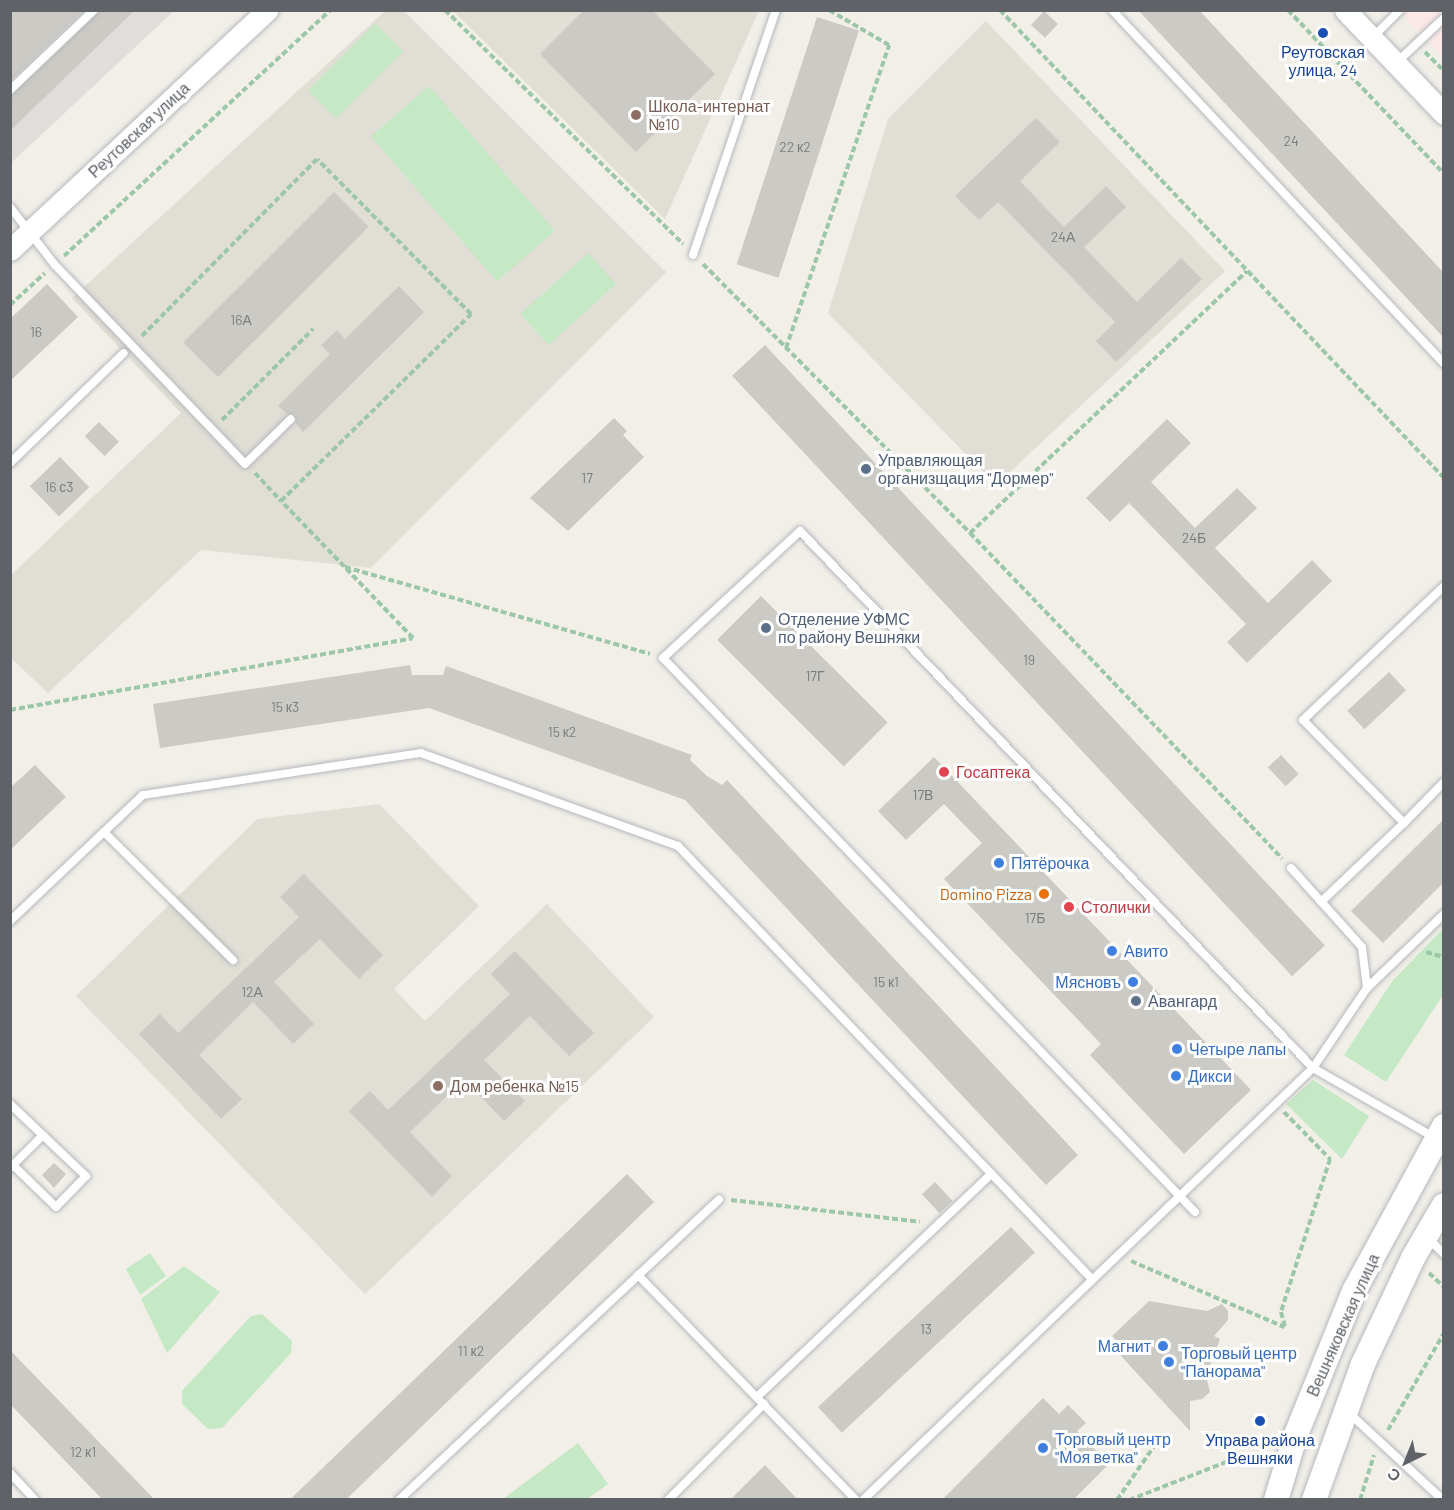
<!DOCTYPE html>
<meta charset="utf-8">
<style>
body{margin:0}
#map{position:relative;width:1454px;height:1510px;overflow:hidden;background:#f1efe8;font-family:Barlow,sans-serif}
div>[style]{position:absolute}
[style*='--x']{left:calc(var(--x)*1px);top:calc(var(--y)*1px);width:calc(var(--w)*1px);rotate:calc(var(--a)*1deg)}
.industrial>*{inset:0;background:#e0deda}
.education>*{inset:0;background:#e1ded6}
.medical>*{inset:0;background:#fce8e6}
.green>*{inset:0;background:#c5e8c5;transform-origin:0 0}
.building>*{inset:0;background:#cccac5;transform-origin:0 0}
.path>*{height:4px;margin-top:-2px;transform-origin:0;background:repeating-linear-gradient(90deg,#9cc7a9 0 6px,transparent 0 9px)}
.roads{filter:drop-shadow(0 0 2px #b5b8bc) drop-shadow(0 0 2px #b5b8bc)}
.service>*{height:8px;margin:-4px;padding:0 4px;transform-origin:4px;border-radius:4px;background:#fff}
.tertiary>*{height:21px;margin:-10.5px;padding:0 10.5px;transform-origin:10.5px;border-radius:10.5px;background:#fff}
.secondary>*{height:24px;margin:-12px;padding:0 12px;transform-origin:12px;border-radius:12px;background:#fff}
.dots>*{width:16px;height:16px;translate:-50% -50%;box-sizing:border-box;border:3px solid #fff;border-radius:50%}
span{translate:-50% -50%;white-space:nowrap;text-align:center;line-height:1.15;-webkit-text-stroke:6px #fff;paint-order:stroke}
.number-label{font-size:14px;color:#7a7d7f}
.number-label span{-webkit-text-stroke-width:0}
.transit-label{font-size:16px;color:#164399}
.education-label{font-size:16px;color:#785e54}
.left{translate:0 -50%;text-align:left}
.street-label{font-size:16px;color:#5f6368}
.service-label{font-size:16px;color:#4e5e75}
.health-label{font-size:16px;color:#be3a42}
.shop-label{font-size:16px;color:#366cbe}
.right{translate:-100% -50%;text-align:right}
.food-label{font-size:16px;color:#c56008}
.frame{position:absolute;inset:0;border:12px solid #5f6368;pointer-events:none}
.north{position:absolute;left:1376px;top:1432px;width:60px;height:60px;-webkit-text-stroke:4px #fff;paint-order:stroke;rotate:223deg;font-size:16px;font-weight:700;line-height:24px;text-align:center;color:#5f6368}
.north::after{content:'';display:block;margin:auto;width:21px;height:27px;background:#5f6368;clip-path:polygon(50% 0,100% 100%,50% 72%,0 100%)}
</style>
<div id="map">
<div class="industrial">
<i style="clip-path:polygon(11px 11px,174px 11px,11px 163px)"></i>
</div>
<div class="education">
<i style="clip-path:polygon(385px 11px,404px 11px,666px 272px,371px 568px,201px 550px,48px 693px,11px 658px,10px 576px,181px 413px,72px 298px)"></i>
<i style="clip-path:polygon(453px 11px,759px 11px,665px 219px)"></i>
<i style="clip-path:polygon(986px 21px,1225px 271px,996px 485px,828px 313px,888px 119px)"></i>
<i style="clip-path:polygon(379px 804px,479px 906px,394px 989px,425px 1021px,547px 904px,654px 1017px,365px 1294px,76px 996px,257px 819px)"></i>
</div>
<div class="medical">
<i style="clip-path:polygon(1399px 11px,1443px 11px,1443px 58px,1423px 36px)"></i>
</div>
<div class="green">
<i style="left:375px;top:23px;width:40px;height:95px;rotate:45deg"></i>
<i style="left:429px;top:86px;width:192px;height:77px;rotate:49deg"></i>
<i style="left:588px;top:253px;width:42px;height:91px;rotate:48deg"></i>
<i style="clip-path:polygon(1443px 929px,1443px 995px,1386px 1082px,1344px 1055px,1393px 980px)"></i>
<i style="clip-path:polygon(1313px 1080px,1369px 1116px,1342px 1159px,1286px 1104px)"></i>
<i style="clip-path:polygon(150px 1253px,166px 1276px,140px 1295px,126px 1269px)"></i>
<i style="clip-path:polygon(184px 1266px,220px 1292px,167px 1353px,141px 1299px)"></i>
<i style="clip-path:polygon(262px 1314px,292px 1341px,291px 1353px,222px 1428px,208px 1429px,182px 1404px,182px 1391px,251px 1316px)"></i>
<i style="clip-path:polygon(578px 1443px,608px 1484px,587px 1499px,503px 1499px)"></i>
</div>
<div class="building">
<i style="clip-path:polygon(10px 10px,84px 10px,10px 81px)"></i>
<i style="clip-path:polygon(100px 10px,135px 10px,10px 131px,10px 96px)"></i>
<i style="clip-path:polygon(584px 10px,652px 10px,715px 74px,636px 152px,540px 54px)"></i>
<i style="clip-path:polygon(1138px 10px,1199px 10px,1443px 272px,1443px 337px)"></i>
<i style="left:1044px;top:11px;width:19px;height:19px;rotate:43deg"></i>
<i style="left:817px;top:17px;width:44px;height:260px;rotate:18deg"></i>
<i style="clip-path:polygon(1036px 118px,1060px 142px,1020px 181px,1064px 227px,1106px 186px,1126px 207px,1084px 247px,1137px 302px,1181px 258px,1202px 279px,1116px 362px,1096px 341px,1115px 322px,998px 202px,979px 220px,955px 196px)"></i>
<i style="left:334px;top:192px;width:49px;height:213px;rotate:45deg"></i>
<i style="clip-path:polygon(47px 284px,78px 317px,10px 381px,10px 319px)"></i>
<i style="clip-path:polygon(399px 286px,424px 312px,303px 432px,296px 424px,295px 414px,287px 414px,278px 406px,330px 354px,321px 345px,337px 330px,345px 339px)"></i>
<i style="left:765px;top:345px;width:821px;height:45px;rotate:47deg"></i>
<i style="clip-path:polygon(614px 418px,627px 431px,623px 435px,644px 457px,568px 531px,530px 498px)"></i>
<i style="clip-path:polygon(1167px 419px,1191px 443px,1151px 482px,1195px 528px,1237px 488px,1257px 508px,1215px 548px,1268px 603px,1312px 560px,1332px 581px,1247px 663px,1227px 642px,1246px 624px,1129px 503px,1110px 522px,1086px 498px)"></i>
<i style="left:99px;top:422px;width:28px;height:20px;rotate:45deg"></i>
<i style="left:60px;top:457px;width:42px;height:42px;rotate:46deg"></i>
<i style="left:761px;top:596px;width:179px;height:62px;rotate:45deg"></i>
<i style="clip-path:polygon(410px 665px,412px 675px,443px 675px,446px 666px,692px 755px,690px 760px,707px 776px,722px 785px,727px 780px,1078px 1155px,1046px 1185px,685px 800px,429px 708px,160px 748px,153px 704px)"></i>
<i style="left:1389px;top:672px;width:25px;height:57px;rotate:47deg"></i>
<i style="left:1281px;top:755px;width:26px;height:18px;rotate:47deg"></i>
<i style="clip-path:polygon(934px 757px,1251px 1090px,1184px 1154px,1090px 1055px,1101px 1044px,944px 879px,982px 843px,944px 804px,906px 840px,878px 811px)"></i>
<i style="clip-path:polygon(35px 765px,66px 797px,10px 850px,10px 788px)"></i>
<i style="clip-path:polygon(1443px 820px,1443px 883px,1383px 943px,1351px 911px)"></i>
<i style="clip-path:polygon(304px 874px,383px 955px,359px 979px,320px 939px,274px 982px,314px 1024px,293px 1044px,253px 1002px,199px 1055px,242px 1099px,221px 1119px,139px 1034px,160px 1014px,178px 1033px,299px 917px,280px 897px)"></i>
<i style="clip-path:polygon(515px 951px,594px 1033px,569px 1056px,530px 1016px,484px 1060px,525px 1101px,504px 1121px,464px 1079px,410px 1132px,452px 1176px,432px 1197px,349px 1111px,370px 1091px,388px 1110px,510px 994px,491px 974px)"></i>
<i style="clip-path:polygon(54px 1163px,66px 1174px,54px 1188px,42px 1175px)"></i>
<i style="left:627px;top:1174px;width:39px;height:472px;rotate:46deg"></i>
<i style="left:935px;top:1182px;width:26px;height:18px;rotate:47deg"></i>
<i style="left:1011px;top:1227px;width:35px;height:264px;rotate:47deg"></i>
<i style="clip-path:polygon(1149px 1301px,1207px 1311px,1222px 1304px,1228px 1311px,1228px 1320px,1214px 1336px,1220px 1339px,1206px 1376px,1210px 1392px,1202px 1399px,1190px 1401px,1190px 1431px,1121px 1356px,1126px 1351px,1112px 1336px)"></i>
<i style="clip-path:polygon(10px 1350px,155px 1500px,103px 1500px,10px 1404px)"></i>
<i style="clip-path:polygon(1043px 1398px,1059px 1414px,1068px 1405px,1086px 1423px,1077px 1431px,1109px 1464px,1073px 1500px,942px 1500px)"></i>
<i style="clip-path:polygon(765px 1465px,798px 1500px,730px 1500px)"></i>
</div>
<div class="path">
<i style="--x:445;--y:10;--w:334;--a:44.5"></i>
<i style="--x:1000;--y:10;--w:645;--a:46.51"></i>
<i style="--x:1288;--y:10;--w:226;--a:46.4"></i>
<i style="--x:1425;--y:52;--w:27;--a:45"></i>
<i style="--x:64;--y:256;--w:363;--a:-42.7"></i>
<i style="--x:703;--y:264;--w:379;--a:45.2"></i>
<i style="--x:970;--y:533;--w:451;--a:46.2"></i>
<i style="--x:10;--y:305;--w:47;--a:-42.4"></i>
<i style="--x:786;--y:348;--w:320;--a:-71.2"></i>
<i style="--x:889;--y:45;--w:69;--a:-149.7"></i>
<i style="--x:222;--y:420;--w:129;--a:-45"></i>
<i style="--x:255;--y:473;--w:38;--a:47"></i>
<i style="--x:970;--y:533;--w:381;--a:-43.4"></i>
<i style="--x:345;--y:567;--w:317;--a:15.9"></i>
<i style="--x:10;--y:710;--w:409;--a:-10.1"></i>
<i style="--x:413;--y:638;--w:190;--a:-133.9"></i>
<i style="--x:281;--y:501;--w:267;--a:-44.5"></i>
<i style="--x:471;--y:314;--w:218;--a:-134.8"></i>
<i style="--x:317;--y:159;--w:249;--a:134.7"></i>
<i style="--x:1426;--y:952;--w:19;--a:16"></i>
<i style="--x:1284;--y:1112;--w:66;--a:45.6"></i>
<i style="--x:1330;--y:1159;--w:161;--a:107.8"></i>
<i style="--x:1281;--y:1312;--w:16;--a:75"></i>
<i style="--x:731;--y:1200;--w:190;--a:6.6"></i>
<i style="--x:1131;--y:1261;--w:167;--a:23.3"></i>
<i style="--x:1429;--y:1273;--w:21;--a:43"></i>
<i style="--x:1388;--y:1430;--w:112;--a:-60"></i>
<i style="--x:1117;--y:1500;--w:74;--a:-55.5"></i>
<i style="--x:1129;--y:1500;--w:115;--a:-21.4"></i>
<i style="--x:1360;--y:1500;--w:47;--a:-72.7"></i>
</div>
<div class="roads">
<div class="service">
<i style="--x:1112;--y:10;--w:485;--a:46.8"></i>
<i style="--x:1372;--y:38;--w:40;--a:-45"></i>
<i style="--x:1396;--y:63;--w:66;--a:-43.2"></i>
<i style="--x:10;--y:90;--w:116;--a:-43.6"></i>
<i style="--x:10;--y:207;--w:73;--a:52.2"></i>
<i style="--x:55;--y:265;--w:275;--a:46.3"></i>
<i style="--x:245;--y:464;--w:64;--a:-44.4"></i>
<i style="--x:693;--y:255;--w:259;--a:-71.3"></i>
<i style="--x:10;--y:463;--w:158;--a:-44"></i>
<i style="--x:1404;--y:823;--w:57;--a:-45.7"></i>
<i style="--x:104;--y:832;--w:182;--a:44.8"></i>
<i style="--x:1291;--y:868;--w:106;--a:48.1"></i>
<i style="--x:1362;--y:947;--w:41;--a:83"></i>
<i style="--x:1321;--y:902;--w:115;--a:-43.6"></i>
<i style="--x:1404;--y:823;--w:144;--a:-134.4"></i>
<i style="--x:1303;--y:720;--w:195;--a:-43.5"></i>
<i style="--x:10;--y:921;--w:183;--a:-43.5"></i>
<i style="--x:143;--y:795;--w:281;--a:-8.6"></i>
<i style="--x:421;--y:753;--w:273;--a:19.9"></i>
<i style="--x:678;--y:846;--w:599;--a:46.29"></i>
<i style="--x:10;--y:1104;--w:105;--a:43.5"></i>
<i style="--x:86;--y:1176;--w:43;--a:134.1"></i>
<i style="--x:56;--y:1207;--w:60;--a:-135.7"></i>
<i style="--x:13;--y:1165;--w:4;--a:135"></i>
<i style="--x:13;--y:1165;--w:42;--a:-45"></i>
<i style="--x:1195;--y:1212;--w:768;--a:-133.84"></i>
<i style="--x:663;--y:658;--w:187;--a:-42.8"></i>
<i style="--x:800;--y:531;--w:743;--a:46.31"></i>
<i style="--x:1313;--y:1068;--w:141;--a:29.8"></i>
<i style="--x:1427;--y:1237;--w:24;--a:45"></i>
<i style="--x:638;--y:1275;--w:313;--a:45.9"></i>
<i style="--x:757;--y:1397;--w:323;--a:-43.6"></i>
<i style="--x:1349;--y:1413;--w:128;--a:42.8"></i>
<i style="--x:10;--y:1473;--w:37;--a:47"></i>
<i style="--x:399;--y:1500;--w:439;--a:-43.2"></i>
<i style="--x:668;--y:1500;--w:136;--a:-45"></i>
<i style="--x:863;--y:1500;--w:624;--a:-43.83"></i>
<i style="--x:1313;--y:1068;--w:97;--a:-56"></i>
<i style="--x:1367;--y:988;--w:107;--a:-43.9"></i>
</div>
<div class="tertiary">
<i style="--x:1345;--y:10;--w:144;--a:46.4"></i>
<i style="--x:10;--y:250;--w:352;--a:-43"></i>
</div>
<div class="secondary">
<i style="--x:1276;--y:1500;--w:66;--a:-73.2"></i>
<i style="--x:1295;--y:1437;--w:157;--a:-68"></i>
<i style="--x:1354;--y:1291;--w:188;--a:-61.4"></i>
<i style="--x:1314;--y:1500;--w:145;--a:-70.2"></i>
<i style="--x:1363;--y:1364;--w:117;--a:-64.7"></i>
<i style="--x:1413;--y:1258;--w:61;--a:-59.7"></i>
</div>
</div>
<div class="dots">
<i style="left:1323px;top:33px;background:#1a4fb4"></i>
<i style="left:636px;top:115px;background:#8d6e63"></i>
<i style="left:866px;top:469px;background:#5c6f8a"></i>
<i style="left:766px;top:628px;background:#5c6f8a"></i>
<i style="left:944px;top:772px;background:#e0444e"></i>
<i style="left:999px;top:863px;background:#3f7fe0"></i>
<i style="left:1044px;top:894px;background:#e8710a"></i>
<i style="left:1069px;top:907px;background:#e0444e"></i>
<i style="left:1112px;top:951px;background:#3f7fe0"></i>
<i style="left:1133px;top:982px;background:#3f7fe0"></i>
<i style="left:1136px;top:1001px;background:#5c6f8a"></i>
<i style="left:1177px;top:1049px;background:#3f7fe0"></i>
<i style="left:1176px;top:1076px;background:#3f7fe0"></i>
<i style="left:438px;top:1086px;background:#8d6e63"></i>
<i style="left:1163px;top:1346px;background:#3f7fe0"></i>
<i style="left:1169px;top:1362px;background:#3f7fe0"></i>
<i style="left:1260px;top:1421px;background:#1a4fb4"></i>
<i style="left:1043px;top:1448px;background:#3f7fe0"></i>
</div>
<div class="number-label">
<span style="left:1291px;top:141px">24</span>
<span style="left:795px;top:147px">22 к2</span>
<span style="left:1063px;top:237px">24А</span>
<span style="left:241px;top:320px">16А</span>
<span style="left:36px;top:332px">16</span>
<span style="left:587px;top:478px">17</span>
<span style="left:59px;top:487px">16 с3</span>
<span style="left:1194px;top:538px">24Б</span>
<span style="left:1029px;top:660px">19</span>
<span style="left:815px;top:676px">17Г</span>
<span style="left:285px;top:707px">15 к3</span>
<span style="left:562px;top:732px">15 к2</span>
<span style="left:923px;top:795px">17В</span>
<span style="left:1035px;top:918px">17Б</span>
<span style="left:886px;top:982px">15 к1</span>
<span style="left:252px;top:992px">12А</span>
<span style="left:926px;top:1329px">13</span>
<span style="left:471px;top:1351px">11 к2</span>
<span style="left:83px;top:1452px">12 к1</span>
</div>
<div class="transit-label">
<span style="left:1323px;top:61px">Реутовская<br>улица, 24</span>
<span style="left:1260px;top:1449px">Управа района<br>Вешняки</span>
</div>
<div class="education-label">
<span class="left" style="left:648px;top:115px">Школа-интернат<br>№10</span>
<span class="left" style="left:450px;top:1086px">Дом ребенка №15</span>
</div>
<div class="street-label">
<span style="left:139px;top:130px;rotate:-43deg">Реутовская улица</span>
<span style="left:1343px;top:1325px;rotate:-66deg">Вешняковская улица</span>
</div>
<div class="service-label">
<span class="left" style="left:878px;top:469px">Управляющая<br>организщация "Дормер"</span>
<span class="left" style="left:778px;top:628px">Отделение УФМС<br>по району Вешняки</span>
<span class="left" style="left:1148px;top:1001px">Авангард</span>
</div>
<div class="health-label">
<span class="left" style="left:956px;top:772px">Госаптека</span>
<span class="left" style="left:1081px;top:907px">Столички</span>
</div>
<div class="shop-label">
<span class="left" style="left:1011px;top:863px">Пятёрочка</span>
<span class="left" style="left:1124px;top:951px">Авито</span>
<span class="right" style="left:1121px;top:982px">Мясновъ</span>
<span class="left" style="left:1189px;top:1049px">Четыре лапы</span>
<span class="left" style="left:1188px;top:1076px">Дикси</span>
<span class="right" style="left:1151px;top:1346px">Магнит</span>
<span class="left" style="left:1181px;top:1362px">Торговый центр<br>"Панорама"</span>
<span class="left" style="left:1055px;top:1448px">Торговый центр<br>"Моя ветка"</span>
</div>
<div class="food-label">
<span class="right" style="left:1032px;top:894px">Domino Pizza</span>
</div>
<div class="frame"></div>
<div class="north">С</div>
</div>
